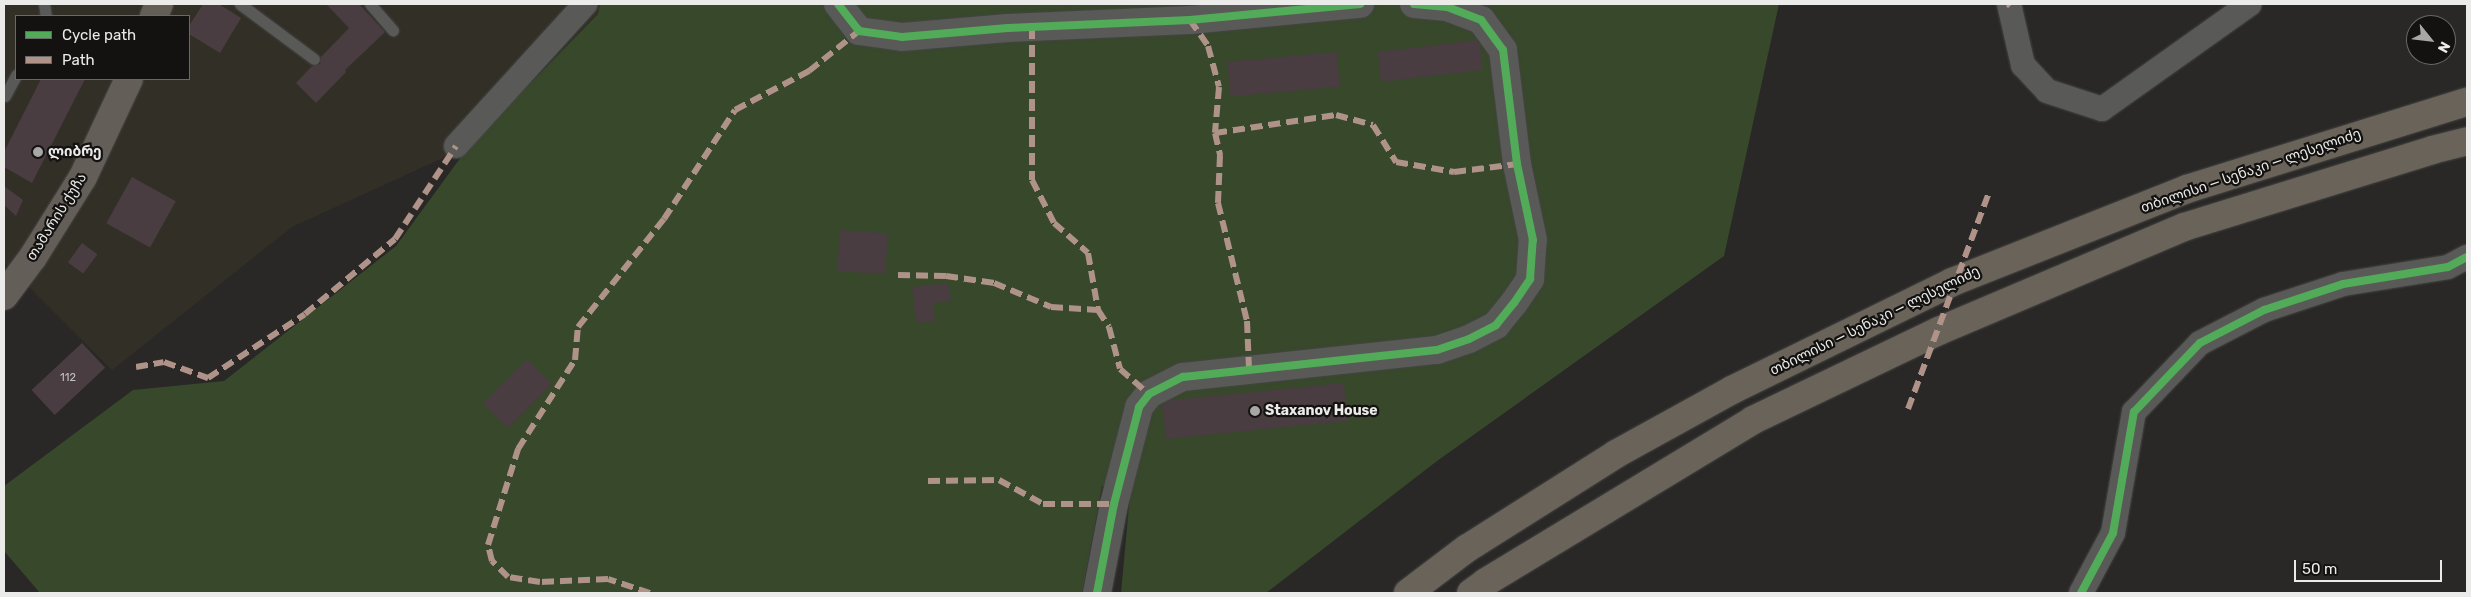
<!DOCTYPE html>
<meta charset="utf-8">
<style>
body{margin:0}
#map{position:relative;width:2471px;height:597px;overflow:hidden;background:#292827;font-family:Rubik,"Noto Sans Georgian",sans-serif}
div>[style]{position:absolute}
[style*='--x']{left:calc(var(--x)*1px);top:calc(var(--y)*1px);width:calc(var(--w)*1px);rotate:calc(var(--a)*1deg)}
.built>*{inset:0;background:#322f27}
.green>*{inset:0;background:#37482b}
.building>*{inset:0;background:#493d41;transform-origin:0 0}
.roads{filter:drop-shadow(0 0 1px #454543) drop-shadow(0 0 1px #454543)}
.lane>*{height:11px;margin:-5.5px;padding:0 5.5px;transform-origin:5.5px;border-radius:5.5px;background:#595958}
.street>*{height:24px;margin:-12px;padding:0 12px;transform-origin:12px;border-radius:12px;background:#595958}
.secondary>*{height:28px;margin:-14px;padding:0 14px;transform-origin:14px;border-radius:14px;background:#595958}
.primary>*{height:28px;margin:-14px;padding:0 14px;transform-origin:14px;border-radius:14px;background:#645e59}
.highway>*{height:28px;margin:-14px;padding:0 14px;transform-origin:14px;border-radius:14px;background:#6a635a}
.quiet>*{height:6px;margin-top:-3px;transform-origin:0;background:repeating-linear-gradient(90deg,#af9288 0 12px,transparent 0 18px)}
.cycleway>*{height:8px;margin:-4px;padding:0 4px;transform-origin:4px;border-radius:4px;background:#51ab58}
.dots>*{width:14px;height:14px;translate:-50% -50%;box-sizing:border-box;border:2px solid #131211;border-radius:50%}
span{translate:-50% -50%;white-space:nowrap;text-align:center;line-height:1.15;-webkit-text-stroke:4.5px #131211;paint-order:stroke}
.number-label{font-size:11px;color:#c2c0bf}
.number-label span{-webkit-text-stroke-width:0}
.poi-label{font-size:14px;color:#ebebe9;font-weight:700}
.left{translate:0 -50%;text-align:left}
.street-label{font-size:14px;color:#ebebe9}
.frame{position:absolute;inset:0;border:5px solid #ebebe9;pointer-events:none}
.legend{position:absolute;left:15px;top:15px;width:175px;height:65px;box-sizing:border-box;background:#131211;border:1px solid #696967;margin:0;padding:6px 9px;list-style:none;font-size:15px;color:#ebebe9}
.legend li{display:flex;align-items:center;gap:10px;height:25px}
.legend b{width:25px;border:1px solid #696967}
.north{position:absolute;left:2406px;top:15px;width:50px;height:50px;box-sizing:border-box;background:#131211;border:1px solid #696967;border-radius:50%;rotate:119deg;font-size:14px;font-weight:700;line-height:20px;text-align:center;color:#ebebe9}
.north::after{content:'';display:block;margin:auto;width:18px;height:22px;background:#a7a7a5;clip-path:polygon(50% 0,100% 100%,50% 72%,0 100%)}
.scale{position:absolute;left:2294px;top:560px;width:148px;height:22px;box-sizing:border-box;border:2px solid #ebebe9;border-top:0;padding-left:6px;font-size:15px;line-height:18px;white-space:nowrap;color:#ebebe9;-webkit-text-stroke:4px #131211;paint-order:stroke}
</style>
<div id="map">
<div class="built">
<i style="clip-path:polygon(evenodd,4px 4px,600px 4px,598px 14px,469px 146px,292px 227px,112px 370px,4px 262px,4px 4px,16px 16px,189px 16px,189px 79px,16px 79px,16px 16px)"></i>
</div>
<div class="green">
<i style="clip-path:polygon(600px 4px,1779px 4px,1724px 256px,1437px 461px,1266px 593px,1121px 593px,1130px 495px,1102px 486px,1082px 593px,40px 593px,4px 551px,4px 486px,133px 390px,224px 381px,396px 246px,469px 146px,598px 14px)"></i>
</div>
<div class="building">
<i style="clip-path:polygon(203px 4px,219px 4px,241px 18px,220px 53px,189px 34px,189px 26px)"></i>
<i style="clip-path:polygon(326px 4px,359px 4px,385px 32px,345px 70px,346px 72px,316px 103px,296px 83px,312px 66px,320px 64px,321px 57px,349px 28px)"></i>
<i style="clip-path:polygon(1476px 40px,1480px 44px,1482px 70px,1381px 82px,1378px 52px)"></i>
<i style="left:1337px;top:52px;width:35px;height:110px;rotate:85deg"></i>
<i style="clip-path:polygon(41px 79px,85px 79px,32px 183px,4px 167px,4px 152px)"></i>
<i style="left:132px;top:177px;width:50px;height:53px;rotate:29deg"></i>
<i style="clip-path:polygon(4px 186px,23px 200px,16px 216px,4px 205px)"></i>
<i style="left:840px;top:230px;width:48px;height:41px;rotate:4deg"></i>
<i style="left:82px;top:243px;width:19px;height:24px;rotate:36deg"></i>
<i style="clip-path:polygon(948px 283px,951px 301px,933px 303px,935px 321px,916px 323px,912px 287px)"></i>
<i style="left:82px;top:343px;width:34px;height:69px;rotate:47deg"></i>
<i style="left:527px;top:359px;width:35px;height:63px;rotate:45deg"></i>
<i style="clip-path:polygon(1344px 383px,1347px 421px,1166px 439px,1162px 405px,1172px 400px)"></i>
</div>
<div class="roads">
<div class="lane">
<i style="--x:44;--y:4;--w:12;--a:81"></i>
<i style="--x:240;--y:4;--w:92;--a:36.6"></i>
<i style="--x:370;--y:4;--w:35;--a:49"></i>
<i style="--x:5;--y:96;--w:24;--a:-62"></i>
</div>
<div class="street">
<i style="--x:2009;--y:4;--w:63;--a:77.1"></i>
<i style="--x:2023;--y:65;--w:35;--a:47"></i>
<i style="--x:2047;--y:91;--w:58;--a:18.1"></i>
<i style="--x:2102;--y:109;--w:181;--a:-35.4"></i>
<i style="--x:456;--y:146;--w:192;--a:-47.7"></i>
<i style="--x:2081;--y:593;--w:68;--a:-61.9"></i>
<i style="--x:2113;--y:533;--w:123;--a:-80.2"></i>
<i style="--x:2134;--y:412;--w:95;--a:-46.3"></i>
<i style="--x:2200;--y:343;--w:72;--a:-27.3"></i>
<i style="--x:2264;--y:310;--w:83;--a:-18.2"></i>
<i style="--x:2343;--y:284;--w:106;--a:-9.2"></i>
<i style="--x:2448;--y:267;--w:21;--a:-28"></i>
</div>
<div class="secondary">
<i style="--x:838;--y:4;--w:34;--a:52"></i>
<i style="--x:859;--y:31;--w:43;--a:7.9"></i>
<i style="--x:902;--y:37;--w:106;--a:-4.9"></i>
<i style="--x:1008;--y:28;--w:182;--a:-2.5"></i>
<i style="--x:1190;--y:20;--w:171;--a:-5.4"></i>
<i style="--x:1097;--y:593;--w:91;--a:-79.2"></i>
<i style="--x:1114;--y:504;--w:100;--a:-75.5"></i>
<i style="--x:1139;--y:407;--w:16;--a:-52"></i>
<i style="--x:1149;--y:394;--w:38;--a:-27"></i>
<i style="--x:1183;--y:377;--w:255;--a:-6.1"></i>
<i style="--x:1437;--y:350;--w:34;--a:-19"></i>
<i style="--x:1469;--y:339;--w:30;--a:-27"></i>
<i style="--x:1496;--y:325;--w:28;--a:-51"></i>
<i style="--x:1514;--y:303;--w:29;--a:-56"></i>
<i style="--x:1530;--y:279;--w:39;--a:-86"></i>
<i style="--x:1533;--y:240;--w:78;--a:-101.9"></i>
<i style="--x:1517;--y:164;--w:115;--a:-97"></i>
<i style="--x:1503;--y:50;--w:37;--a:-126"></i>
<i style="--x:1481;--y:20;--w:36;--a:-159"></i>
<i style="--x:1447;--y:7;--w:33;--a:-175"></i>
</div>
<div class="primary">
<i style="--x:154;--y:16;--w:13;--a:-67"></i>
<i style="--x:4;--y:296;--w:49;--a:-53.4"></i>
<i style="--x:33;--y:257;--w:94;--a:-58"></i>
<i style="--x:83;--y:177;--w:108;--a:-64.9"></i>
</div>
<div class="highway">
<i style="--x:1408;--y:593;--w:73;--a:-37.2"></i>
<i style="--x:1466;--y:549;--w:178;--a:-32.3"></i>
<i style="--x:1616;--y:454;--w:132;--a:-28.9"></i>
<i style="--x:1732;--y:390;--w:245;--a:-26.1"></i>
<i style="--x:1952;--y:282;--w:253;--a:-21.6"></i>
<i style="--x:2187;--y:189;--w:293;--a:-17.3"></i>
<i style="--x:1471;--y:593;--w:19;--a:-36"></i>
<i style="--x:1486;--y:582;--w:312;--a:-31.2"></i>
<i style="--x:1753;--y:420;--w:206;--a:-25.6"></i>
<i style="--x:1939;--y:331;--w:266;--a:-23"></i>
<i style="--x:2184;--y:227;--w:260;--a:-17.2"></i>
<i style="--x:2432;--y:150;--w:36;--a:-14"></i>
</div>
</div>
<div class="quiet">
<i style="--x:2008;--y:4;--w:3;--a:45"></i>
<i style="--x:1190;--y:20;--w:32;--a:55"></i>
<i style="--x:1208;--y:46;--w:42;--a:75"></i>
<i style="--x:1219;--y:87;--w:46;--a:95"></i>
<i style="--x:1215;--y:133;--w:23;--a:77"></i>
<i style="--x:1220;--y:155;--w:48;--a:92.4"></i>
<i style="--x:1218;--y:203;--w:122;--a:76.2"></i>
<i style="--x:1247;--y:321;--w:48;--a:87.6"></i>
<i style="--x:1032;--y:27;--w:153;--a:90"></i>
<i style="--x:1032;--y:180;--w:48;--a:62.9"></i>
<i style="--x:1054;--y:223;--w:45;--a:41.4"></i>
<i style="--x:1088;--y:253;--w:58;--a:80"></i>
<i style="--x:1215;--y:133;--w:122;--a:-8.5"></i>
<i style="--x:1336;--y:115;--w:38;--a:15"></i>
<i style="--x:1373;--y:125;--w:44;--a:58.1"></i>
<i style="--x:1396;--y:162;--w:59;--a:9.8"></i>
<i style="--x:1454;--y:172;--w:64;--a:-7.2"></i>
<i style="--x:898;--y:275;--w:48;--a:1.2"></i>
<i style="--x:946;--y:276;--w:49;--a:8.3"></i>
<i style="--x:994;--y:283;--w:62;--a:22.8"></i>
<i style="--x:1051;--y:307;--w:47;--a:3.7"></i>
<i style="--x:1098;--y:310;--w:20;--a:57"></i>
<i style="--x:1109;--y:327;--w:43;--a:75.3"></i>
<i style="--x:1120;--y:369;--w:38;--a:41"></i>
<i style="--x:136;--y:367;--w:28;--a:-10"></i>
<i style="--x:164;--y:362;--w:47;--a:20"></i>
<i style="--x:208;--y:378;--w:116;--a:-33.4"></i>
<i style="--x:305;--y:314;--w:117;--a:-39.8"></i>
<i style="--x:395;--y:239;--w:111;--a:-56.7"></i>
<i style="--x:1908;--y:409;--w:232;--a:-69.5"></i>
<i style="--x:928;--y:481;--w:71;--a:-0.8"></i>
<i style="--x:999;--y:480;--w:50;--a:28.6"></i>
<i style="--x:1043;--y:504;--w:71;--a:0"></i>
<i style="--x:650;--y:593;--w:44;--a:-161.6"></i>
<i style="--x:608;--y:579;--w:68;--a:177.5"></i>
<i style="--x:540;--y:582;--w:32;--a:-171"></i>
<i style="--x:508;--y:577;--w:23;--a:-135"></i>
<i style="--x:492;--y:561;--w:16;--a:-104"></i>
<i style="--x:488;--y:545;--w:101;--a:-72.6"></i>
<i style="--x:518;--y:449;--w:106;--a:-57.4"></i>
<i style="--x:575;--y:360;--w:33;--a:-85"></i>
<i style="--x:578;--y:327;--w:138;--a:-51.5"></i>
<i style="--x:664;--y:219;--w:130;--a:-56.9"></i>
<i style="--x:735;--y:110;--w:84;--a:-27.8"></i>
<i style="--x:809;--y:71;--w:64;--a:-38.7"></i>
</div>
<div class="cycleway">
<i style="--x:838;--y:4;--w:34;--a:52"></i>
<i style="--x:859;--y:31;--w:43;--a:7.9"></i>
<i style="--x:902;--y:37;--w:106;--a:-4.9"></i>
<i style="--x:1008;--y:28;--w:182;--a:-2.5"></i>
<i style="--x:1190;--y:20;--w:171;--a:-5.4"></i>
<i style="--x:1097;--y:593;--w:91;--a:-79.2"></i>
<i style="--x:1114;--y:504;--w:100;--a:-75.5"></i>
<i style="--x:1139;--y:407;--w:16;--a:-52"></i>
<i style="--x:1149;--y:394;--w:38;--a:-27"></i>
<i style="--x:1183;--y:377;--w:255;--a:-6.1"></i>
<i style="--x:1437;--y:350;--w:34;--a:-19"></i>
<i style="--x:1469;--y:339;--w:30;--a:-27"></i>
<i style="--x:1496;--y:325;--w:28;--a:-51"></i>
<i style="--x:1514;--y:303;--w:29;--a:-56"></i>
<i style="--x:1530;--y:279;--w:39;--a:-86"></i>
<i style="--x:1533;--y:240;--w:78;--a:-101.9"></i>
<i style="--x:1517;--y:164;--w:115;--a:-97"></i>
<i style="--x:1503;--y:50;--w:37;--a:-126"></i>
<i style="--x:1481;--y:20;--w:36;--a:-159"></i>
<i style="--x:1447;--y:7;--w:33;--a:-175"></i>
<i style="--x:2081;--y:593;--w:68;--a:-61.9"></i>
<i style="--x:2113;--y:533;--w:123;--a:-80.2"></i>
<i style="--x:2134;--y:412;--w:95;--a:-46.3"></i>
<i style="--x:2200;--y:343;--w:72;--a:-27.3"></i>
<i style="--x:2264;--y:310;--w:83;--a:-18.2"></i>
<i style="--x:2343;--y:284;--w:106;--a:-9.2"></i>
<i style="--x:2448;--y:267;--w:21;--a:-28"></i>
</div>
<div class="dots">
<i style="left:38px;top:152px;background:#a7a7a5"></i>
<i style="left:1255px;top:411px;background:#a7a7a5"></i>
</div>
<div class="number-label">
<span style="left:68px;top:378px">112</span>
</div>
<div class="poi-label">
<span class="left" style="left:48px;top:152px">ლიბრე</span>
<span class="left" style="left:1265px;top:411px">Staxanov House</span>
</div>
<div class="street-label">
<span style="left:2251px;top:171px;rotate:-19deg">თბილისი — სენაკი — ლესელიძე</span>
<span style="left:57px;top:217px;rotate:-58deg">თამარის ქუჩა</span>
<span style="left:1875px;top:321px;rotate:-26deg">თბილისი — სენაკი — ლესელიძე</span>
</div>
<div class="frame"></div>
<ul class="legend">
<li><b style="height:6px;background:#51ab58"></b>Cycle path</li>
<li><b style="height:6px;background:#af9288"></b>Path</li>
</ul>
<div class="north">N</div>
<div class="scale">50 m</div>
</div>
